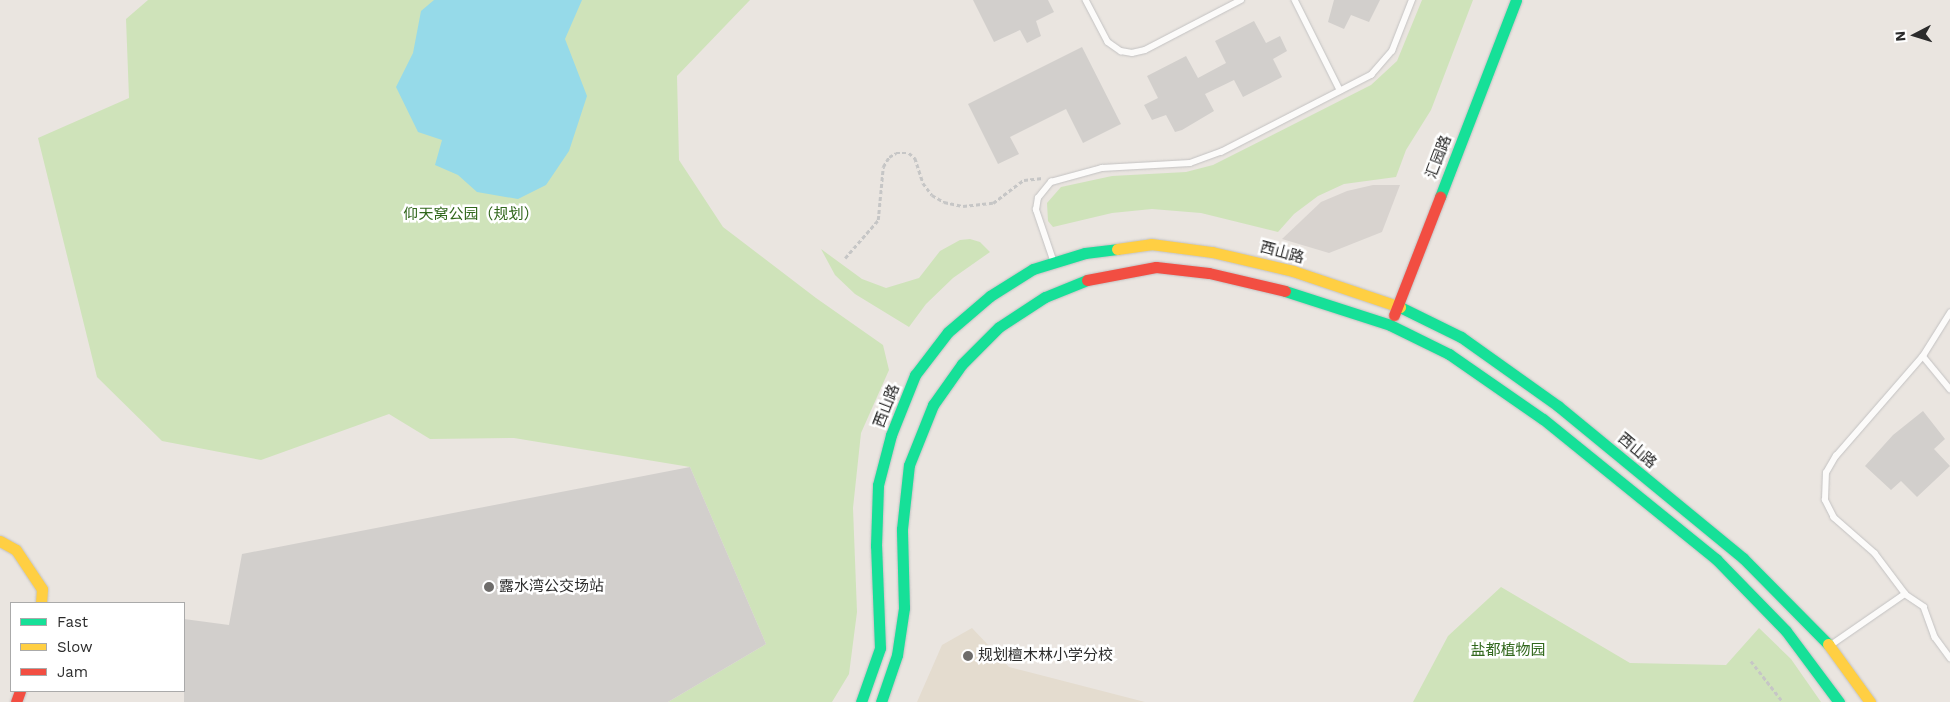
<!DOCTYPE html>
<meta charset="utf-8">
<style>
body{margin:0}
#map{position:relative;width:1950px;height:702px;overflow:hidden;background:#eae5e0;font-family:"Work Sans","Noto Sans SC",sans-serif}
div>[style]{position:absolute}
[style*='--x']{left:calc(var(--x)*1px);top:calc(var(--y)*1px);width:calc(var(--w)*1px);rotate:calc(var(--a)*1deg)}
.education>*{inset:0;background:#e4dccf}
.green>*{inset:0;background:#cfe3ba}
.plaza>*{inset:0;background:#d8d3cf}
.water>*{inset:0;background:#96dae9}
.building>*{inset:0;background:#d2cfcc}
.path>*{height:2.5px;margin-top:-1.25px;transform-origin:0;background:repeating-linear-gradient(90deg,#c6c6c6 0 4px,transparent 0 6.5px)}
.roads{filter:drop-shadow(0 0 1px #c3c2c2) drop-shadow(0 0 1px #c3c2c2)}
.lane>*{height:5.5px;margin:-2.75px;padding:0 2.75px;transform-origin:2.75px;border-radius:2.75px;background:#fcfbfa}
.fast>*{height:11px;margin:-5.5px;padding:0 5.5px;transform-origin:5.5px;border-radius:5.5px;background:#16e098}
.slow>*{height:11px;margin:-5.5px;padding:0 5.5px;transform-origin:5.5px;border-radius:5.5px;background:#ffcf43}
.jam>*{height:11px;margin:-5.5px;padding:0 5.5px;transform-origin:5.5px;border-radius:5.5px;background:#f24e42}
.dots>*{width:14px;height:14px;translate:-50% -50%;box-sizing:border-box;border:2px solid #fff;border-radius:50%}
span{translate:-50% -50%;white-space:nowrap;text-align:center;line-height:1.15;-webkit-text-stroke:5px #fff;paint-order:stroke}
.street-label{font-size:15px;color:#2b2b2b}
.park-label{font-size:15px;color:#31671c}
.poi-label{font-size:15px;color:#2b2b2b}
.left{translate:0 -50%;text-align:left}
.legend{position:absolute;left:10px;top:602px;width:175px;height:90px;box-sizing:border-box;background:#fff;border:1px solid #aaa;margin:0;padding:6px 9px;list-style:none;font-size:15px;color:#2b2b2b}
.legend li{display:flex;align-items:center;gap:10px;height:25px}
.legend b{width:25px;border:1px solid #aaa}
.north{position:absolute;left:1890px;top:10px;width:50px;height:50px;-webkit-text-stroke:4px #fff;paint-order:stroke;rotate:265deg;font-size:14px;font-weight:700;line-height:20px;text-align:center;color:#2b2b2b}
.north::after{content:'';display:block;margin:auto;width:18px;height:22px;background:#2b2b2b;clip-path:polygon(50% 0,100% 100%,50% 72%,0 100%)}
</style>
<div id="map">
<div class="education">
<i style="clip-path:polygon(972px 628px,1009px 667px,1145px 702px,917px 702px,942px 645px)"></i>
</div>
<div class="green">
<i style="clip-path:polygon(148px 0,750px 0,677px 76px,679px 160px,723px 227px,816px 298px,883px 345px,889px 370px,861px 433px,853px 508px,857px 612px,849px 674px,832px 702px,668px 702px,766px 644px,690px 467px,514px 438px,430px 439px,389px 414px,261px 460px,162px 441px,97px 377px,38px 138px,129px 98px,126px 19px)"></i>
<i style="clip-path:polygon(1422px 0,1473px 0,1431px 110px,1406px 150px,1396px 177px,1344px 184px,1318px 196px,1294px 214px,1278px 232px,1201px 213px,1152px 209px,1112px 213px,1053px 227px,1048px 221px,1047px 203px,1061px 187px,1112px 176px,1186px 172px,1213px 165px,1371px 85px,1397px 61px)"></i>
<i style="clip-path:polygon(970px 239px,980px 242px,990px 252px,953px 278px,926px 304px,909px 327px,855px 294px,835px 275px,821px 249px,862px 279px,886px 288px,919px 278px,940px 251px,960px 240px)"></i>
<i style="clip-path:polygon(1501px 587px,1630px 663px,1726px 665px,1759px 628px,1791px 659px,1821px 702px,1413px 702px,1448px 636px)"></i>
</div>
<div class="plaza">
<i style="clip-path:polygon(1373px 185px,1400px 185px,1382px 232px,1329px 253px,1282px 239px,1321px 202px,1347px 191px)"></i>
</div>
<div class="water">
<i style="clip-path:polygon(434px 0,582px 0,565px 39px,587px 96px,569px 151px,546px 185px,518px 199px,477px 192px,458px 175px,435px 165px,442px 140px,418px 132px,396px 87px,413px 53px,421px 11px)"></i>
</div>
<div class="building">
<i style="clip-path:polygon(973px 0,1048px 0,1054px 12px,1036px 21px,1041px 36px,1027px 43px,1020px 30px,994px 42px)"></i>
<i style="clip-path:polygon(1334px 0,1380px 0,1369px 22px,1351px 15px,1344px 29px,1328px 22px)"></i>
<i style="clip-path:polygon(1254px 21px,1266px 43px,1280px 36px,1287px 51px,1273px 59px,1282px 77px,1243px 97px,1234px 80px,1205px 94px,1214px 111px,1182px 130px,1175px 132px,1166px 115px,1152px 120px,1144px 105px,1158px 98px,1147px 76px,1186px 56px,1198px 78px,1226px 63px,1215px 41px)"></i>
<i style="clip-path:polygon(1082px 47px,1121px 124px,1083px 143px,1066px 109px,1010px 137px,1019px 154px,998px 164px,968px 104px)"></i>
<i style="clip-path:polygon(1923px 411px,1945px 439px,1934px 449px,1950px 466px,1917px 497px,1901px 481px,1891px 490px,1865px 466px,1893px 435px)"></i>
<i style="clip-path:polygon(690px 467px,766px 644px,668px 702px,184px 702px,184px 619px,229px 625px,242px 554px)"></i>
</div>
<div class="path">
<i style="--x:845;--y:258;--w:50;--a:-49"></i>
<i style="--x:878;--y:220;--w:53;--a:-84.6"></i>
<i style="--x:883;--y:167;--w:12;--a:-59"></i>
<i style="--x:889;--y:157;--w:8;--a:-30"></i>
<i style="--x:896;--y:153;--w:13;--a:0"></i>
<i style="--x:909;--y:153;--w:8;--a:40"></i>
<i style="--x:915;--y:158;--w:26;--a:72"></i>
<i style="--x:923;--y:183;--w:15;--a:53"></i>
<i style="--x:932;--y:195;--w:14;--a:30"></i>
<i style="--x:944;--y:202;--w:19;--a:12"></i>
<i style="--x:963;--y:206;--w:30;--a:-6"></i>
<i style="--x:993;--y:203;--w:39;--a:-37"></i>
<i style="--x:1024;--y:180;--w:19;--a:-6"></i>
<i style="--x:1751;--y:661;--w:52;--a:52"></i>
</div>
<div class="roads">
<div class="lane">
<i style="--x:1086;--y:0;--w:47;--a:62.4"></i>
<i style="--x:1108;--y:42;--w:16;--a:35"></i>
<i style="--x:1121;--y:51;--w:11;--a:10"></i>
<i style="--x:1132;--y:53;--w:13;--a:-13"></i>
<i style="--x:1145;--y:50;--w:108;--a:-27.5"></i>
<i style="--x:1295;--y:0;--w:101;--a:63.4"></i>
<i style="--x:1053;--y:260;--w:53;--a:-108.8"></i>
<i style="--x:1036;--y:210;--w:12;--a:-81"></i>
<i style="--x:1038;--y:198;--w:21;--a:-51"></i>
<i style="--x:1051;--y:182;--w:53;--a:-15.4"></i>
<i style="--x:1102;--y:168;--w:88;--a:-3.3"></i>
<i style="--x:1190;--y:163;--w:33;--a:-20"></i>
<i style="--x:1221;--y:152;--w:169;--a:-27.2"></i>
<i style="--x:1371;--y:75;--w:32;--a:-49"></i>
<i style="--x:1392;--y:51;--w:55;--a:-68.6"></i>
<i style="--x:1923;--y:356;--w:43;--a:50.7"></i>
<i style="--x:1905;--y:594;--w:23;--a:34"></i>
<i style="--x:1924;--y:607;--w:32;--a:70"></i>
<i style="--x:1935;--y:637;--w:26;--a:54"></i>
<i style="--x:1831;--y:645;--w:90;--a:-34.6"></i>
<i style="--x:1905;--y:594;--w:50;--a:-126.9"></i>
<i style="--x:1875;--y:554;--w:55;--a:-138.7"></i>
<i style="--x:1834;--y:518;--w:20;--a:-117"></i>
<i style="--x:1825;--y:500;--w:27;--a:-88"></i>
<i style="--x:1826;--y:473;--w:20;--a:-60"></i>
<i style="--x:1836;--y:456;--w:133;--a:-49"></i>
<i style="--x:1923;--y:356;--w:51;--a:-57.9"></i>
</div>
<div class="fast">
<i style="--x:1440;--y:197;--w:211;--a:-68.9"></i>
<i style="--x:1285;--y:291;--w:110;--a:17.9"></i>
<i style="--x:1390;--y:325;--w:66;--a:26.2"></i>
<i style="--x:1449;--y:354;--w:114;--a:34.7"></i>
<i style="--x:1543;--y:419;--w:223;--a:39"></i>
<i style="--x:1716;--y:559;--w:100;--a:45.8"></i>
<i style="--x:1786;--y:631;--w:89;--a:53.3"></i>
<i style="--x:1400;--y:307;--w:68;--a:26.2"></i>
<i style="--x:1461;--y:337;--w:119;--a:35.4"></i>
<i style="--x:1558;--y:406;--w:239;--a:39.4"></i>
<i style="--x:1743;--y:558;--w:121;--a:45.3"></i>
<i style="--x:861;--y:702;--w:57;--a:-70.6"></i>
<i style="--x:880;--y:648;--w:102;--a:-92.2"></i>
<i style="--x:876;--y:546;--w:61;--a:-88.1"></i>
<i style="--x:878;--y:485;--w:52;--a:-75.4"></i>
<i style="--x:891;--y:435;--w:65;--a:-68.2"></i>
<i style="--x:915;--y:375;--w:54;--a:-52.5"></i>
<i style="--x:948;--y:332;--w:55;--a:-40.6"></i>
<i style="--x:990;--y:296;--w:51;--a:-32.1"></i>
<i style="--x:1033;--y:269;--w:54;--a:-17.1"></i>
<i style="--x:1085;--y:253;--w:32;--a:-7"></i>
<i style="--x:881;--y:702;--w:50;--a:-71.2"></i>
<i style="--x:897;--y:655;--w:48;--a:-81.5"></i>
<i style="--x:904;--y:608;--w:79;--a:-91.5"></i>
<i style="--x:902;--y:529;--w:64;--a:-83.8"></i>
<i style="--x:909;--y:465;--w:65;--a:-68.2"></i>
<i style="--x:933;--y:405;--w:50;--a:-54.7"></i>
<i style="--x:962;--y:364;--w:52;--a:-45"></i>
<i style="--x:999;--y:327;--w:55;--a:-33.1"></i>
<i style="--x:1045;--y:297;--w:45;--a:-22"></i>
</div>
<div class="slow">
<i style="--x:1117;--y:249;--w:34;--a:-8"></i>
<i style="--x:1151;--y:244;--w:62;--a:7.5"></i>
<i style="--x:1212;--y:252;--w:83;--a:13.2"></i>
<i style="--x:1293;--y:271;--w:113;--a:18.6"></i>
<i style="--x:0;--y:541;--w:18;--a:29"></i>
<i style="--x:16;--y:550;--w:47;--a:56.3"></i>
<i style="--x:42;--y:589;--w:14;--a:94"></i>
<i style="--x:1828;--y:644;--w:72;--a:54.1"></i>
</div>
<div class="jam">
<i style="--x:1087;--y:280;--w:70;--a:-10.7"></i>
<i style="--x:1156;--y:267;--w:53;--a:6.5"></i>
<i style="--x:1209;--y:273;--w:78;--a:13.3"></i>
<i style="--x:1394;--y:315;--w:127;--a:-68.7"></i>
<i style="--x:16;--y:702;--w:12;--a:-70"></i>
</div>
</div>
<div class="dots">
<i style="left:489px;top:587px;background:#6e6c6a"></i>
<i style="left:968px;top:656px;background:#6e6c6a"></i>
</div>
<div class="street-label">
<span style="left:1439px;top:157px;rotate:-69deg">汇园路</span>
<span style="left:1282px;top:253px;rotate:15deg">西山路</span>
<span style="left:887px;top:406px;rotate:-69deg">西山路</span>
<span style="left:1637px;top:451px;rotate:40deg">西山路</span>
</div>
<div class="park-label">
<span style="left:471px;top:215px">仰天窝公园（规划）</span>
<span style="left:1508px;top:651px">盐都植物园</span>
</div>
<div class="poi-label">
<span class="left" style="left:499px;top:587px">露水湾公交场站</span>
<span class="left" style="left:978px;top:656px">规划檀木林小学分校</span>
</div>
<ul class="legend">
<li><b style="height:6px;background:#16e098"></b>Fast</li>
<li><b style="height:6px;background:#ffcf43"></b>Slow</li>
<li><b style="height:6px;background:#f24e42"></b>Jam</li>
</ul>
<div class="north">N</div>
</div>
